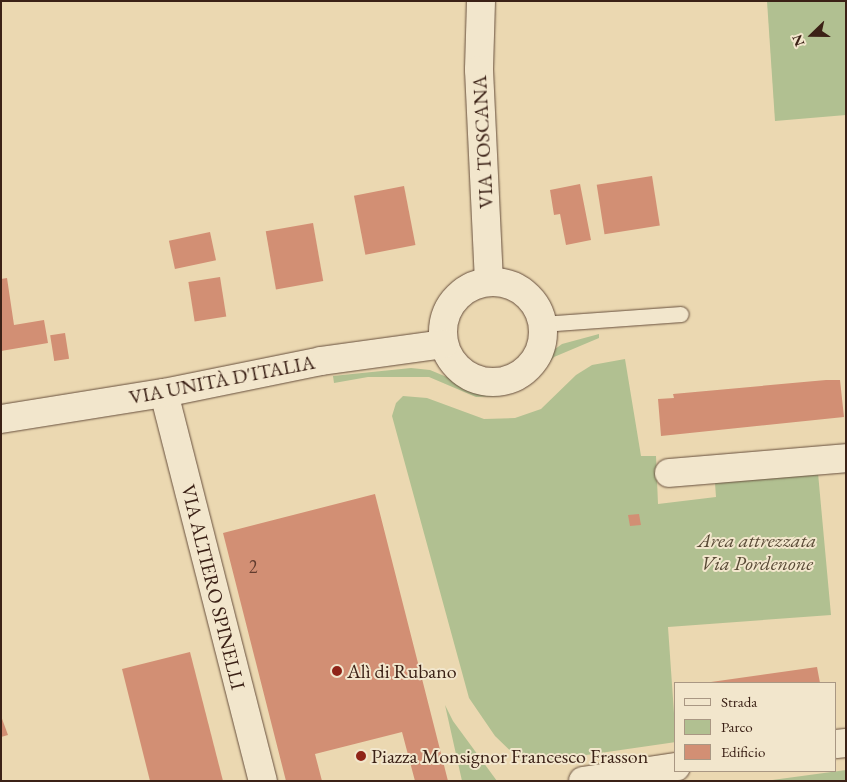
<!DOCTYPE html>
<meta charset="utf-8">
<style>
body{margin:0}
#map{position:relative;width:847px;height:782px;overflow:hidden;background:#ebd8b1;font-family:"EB Garamond",serif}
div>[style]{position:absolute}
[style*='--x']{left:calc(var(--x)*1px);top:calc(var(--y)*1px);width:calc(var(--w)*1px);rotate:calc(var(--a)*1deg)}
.green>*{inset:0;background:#b1c091}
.building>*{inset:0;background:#d28f74;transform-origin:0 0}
.roads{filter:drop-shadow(0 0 1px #674f3d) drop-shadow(0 0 1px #674f3d)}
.service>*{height:15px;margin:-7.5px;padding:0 7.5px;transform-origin:7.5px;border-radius:7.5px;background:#f2e6cc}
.minor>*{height:28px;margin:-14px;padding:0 14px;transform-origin:14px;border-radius:14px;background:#f2e6cc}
.minor>.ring{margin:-14px;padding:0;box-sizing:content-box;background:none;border:28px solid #f2e6cc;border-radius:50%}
.dots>*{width:14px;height:14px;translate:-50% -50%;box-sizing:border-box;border:2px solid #f2e6cc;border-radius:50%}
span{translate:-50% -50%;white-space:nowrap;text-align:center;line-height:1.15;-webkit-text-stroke:4px #f2e6cc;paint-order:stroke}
.number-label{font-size:18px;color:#613c2e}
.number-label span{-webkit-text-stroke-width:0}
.street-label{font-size:20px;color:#3b2116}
.park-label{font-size:20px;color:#584935;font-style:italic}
.poi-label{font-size:20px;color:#3b2116}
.left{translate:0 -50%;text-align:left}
.frame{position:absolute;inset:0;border:2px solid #3b2116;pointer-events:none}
.legend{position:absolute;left:674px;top:682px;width:162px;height:90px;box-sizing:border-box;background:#f2e6cc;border:1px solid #a99783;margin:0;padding:6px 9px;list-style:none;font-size:15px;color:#3b2116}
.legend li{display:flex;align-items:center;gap:10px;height:25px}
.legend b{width:25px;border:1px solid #a99783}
.north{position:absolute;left:787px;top:10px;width:50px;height:50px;-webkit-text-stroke:4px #f2e6cc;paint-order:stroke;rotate:248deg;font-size:14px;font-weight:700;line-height:20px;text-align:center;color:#3b2116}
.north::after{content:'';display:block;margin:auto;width:18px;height:22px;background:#3b2116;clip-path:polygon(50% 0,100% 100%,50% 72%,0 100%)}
</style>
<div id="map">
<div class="green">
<i style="clip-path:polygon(767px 1px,846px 1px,846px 115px,775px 121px)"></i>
<i style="clip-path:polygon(599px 334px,599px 338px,554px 357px,531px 383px,500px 396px,476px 397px,429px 377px,368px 377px,334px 383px,333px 376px,411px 368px,430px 370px,478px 390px,499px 390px,528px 378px,551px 352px,562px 344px)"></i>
<i style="clip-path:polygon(625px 359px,641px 456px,656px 456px,658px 504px,716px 497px,715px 483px,818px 473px,831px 615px,668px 627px,676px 742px,524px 764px,495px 736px,469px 698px,392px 416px,396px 403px,403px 396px,427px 398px,484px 419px,515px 418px,541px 409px,576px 375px,592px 365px)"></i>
<i style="clip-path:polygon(445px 705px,453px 721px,497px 781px,462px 781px)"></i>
<i style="clip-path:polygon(846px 770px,846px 781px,765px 781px)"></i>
</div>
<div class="building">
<i style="left:652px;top:176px;width:50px;height:56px;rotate:81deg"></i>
<i style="clip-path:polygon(580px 184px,591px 240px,566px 245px,560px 214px,554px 215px,550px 190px)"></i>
<i style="left:404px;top:186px;width:60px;height:51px;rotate:79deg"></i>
<i style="left:313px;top:223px;width:59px;height:48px;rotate:80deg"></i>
<i style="left:210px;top:232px;width:29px;height:42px;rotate:78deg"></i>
<i style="left:220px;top:277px;width:40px;height:32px;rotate:81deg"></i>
<i style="clip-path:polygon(7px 278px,14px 325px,44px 320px,48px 343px,1px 351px,1px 279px)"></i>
<i style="left:65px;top:333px;width:26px;height:15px;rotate:81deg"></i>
<i style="clip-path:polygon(826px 380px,840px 380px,844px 417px,661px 436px,658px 399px,674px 398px,673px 394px)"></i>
<i style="clip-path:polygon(375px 494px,448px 781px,415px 781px,402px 732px,315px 754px,322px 781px,286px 781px,223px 533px)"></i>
<i style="clip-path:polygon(639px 514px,641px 525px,630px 526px,628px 515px)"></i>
<i style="clip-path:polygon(190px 652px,223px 781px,150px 781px,122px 669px)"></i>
<i style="clip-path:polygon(817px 667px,820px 683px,711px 683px,711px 682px)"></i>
<i style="clip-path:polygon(1px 716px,8px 735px,1px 737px)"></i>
</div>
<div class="roads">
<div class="service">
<i style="--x:542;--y:324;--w:139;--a:-4.1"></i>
</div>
<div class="minor">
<i style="--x:481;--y:1;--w:69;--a:91.7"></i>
<i style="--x:479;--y:70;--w:212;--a:87.3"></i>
<i class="ring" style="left:443px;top:282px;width:72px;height:72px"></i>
<i style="--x:164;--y:393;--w:400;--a:75.7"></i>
<i style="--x:1;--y:419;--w:165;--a:-9.1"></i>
<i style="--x:164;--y:393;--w:160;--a:-11.5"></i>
<i style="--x:321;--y:361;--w:124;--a:-7.9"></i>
<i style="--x:669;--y:473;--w:178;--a:-4.8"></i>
<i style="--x:836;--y:744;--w:10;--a:-6"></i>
<i style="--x:583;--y:781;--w:94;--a:-8.6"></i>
</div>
</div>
<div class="dots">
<i style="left:337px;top:671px;background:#8f2418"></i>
<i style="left:361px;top:756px;background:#8f2418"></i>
</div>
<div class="number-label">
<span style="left:253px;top:567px">2</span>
</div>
<div class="street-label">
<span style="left:483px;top:142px;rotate:-93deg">VIA TOSCANA</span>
<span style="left:222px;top:380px;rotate:-11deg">VIA UNITÀ D'ITALIA</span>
<span style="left:213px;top:587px;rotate:76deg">VIA ALTIERO SPINELLI</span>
</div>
<div class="park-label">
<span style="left:757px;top:552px">Area attrezzata<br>Via Pordenone</span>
</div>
<div class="poi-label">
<span class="left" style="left:347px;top:671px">Alì di Rubano</span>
<span class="left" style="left:371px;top:756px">Piazza Monsignor Francesco Frasson</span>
</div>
<div class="frame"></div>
<ul class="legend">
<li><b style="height:6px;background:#f2e6cc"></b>Strada</li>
<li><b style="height:14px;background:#b1c091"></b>Parco</li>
<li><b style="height:14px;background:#d28f74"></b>Edificio</li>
</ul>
<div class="north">N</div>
</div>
